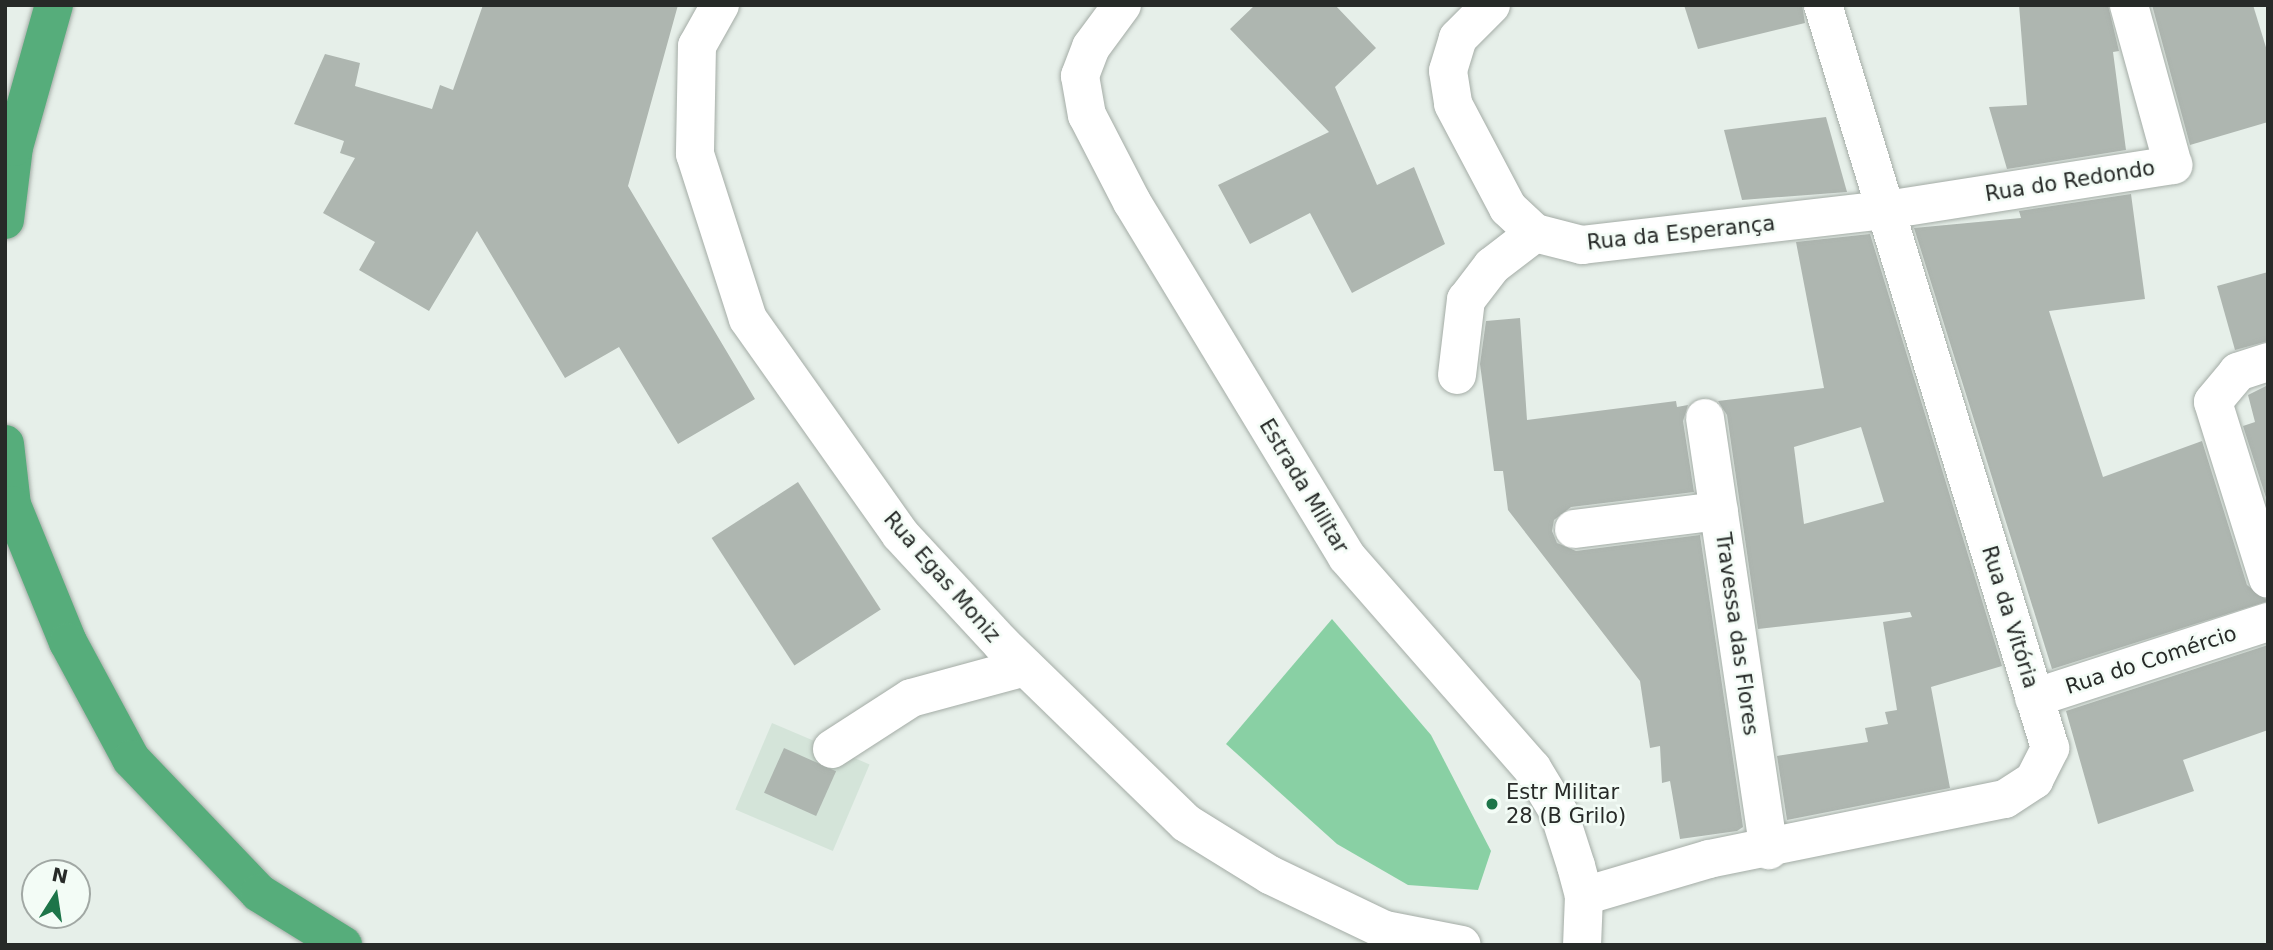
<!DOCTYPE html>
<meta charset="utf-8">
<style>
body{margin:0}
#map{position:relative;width:2273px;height:950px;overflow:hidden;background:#e6efe9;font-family:"DejaVu Sans",sans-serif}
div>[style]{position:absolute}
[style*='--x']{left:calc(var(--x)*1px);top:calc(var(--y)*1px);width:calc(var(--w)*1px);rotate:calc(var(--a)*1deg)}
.built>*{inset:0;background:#d4e4d9;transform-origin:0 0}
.green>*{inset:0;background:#89d0a4}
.building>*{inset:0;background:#aeb6b0;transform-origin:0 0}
.roads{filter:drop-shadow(0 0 2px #a4aca6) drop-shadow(0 0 2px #a4aca6)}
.minor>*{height:38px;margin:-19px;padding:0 19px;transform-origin:19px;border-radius:19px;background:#fff}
.highway>*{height:38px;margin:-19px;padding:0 19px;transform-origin:19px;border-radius:19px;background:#56ad7b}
.dots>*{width:19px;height:19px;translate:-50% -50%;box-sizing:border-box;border:4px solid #f3fcf6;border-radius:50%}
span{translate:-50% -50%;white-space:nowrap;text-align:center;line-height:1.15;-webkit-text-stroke:5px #f3fcf6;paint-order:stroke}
.street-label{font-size:21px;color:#272a28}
.poi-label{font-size:21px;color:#272a28}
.left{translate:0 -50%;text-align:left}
.frame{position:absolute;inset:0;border:7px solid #272a28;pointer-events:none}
.north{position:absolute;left:21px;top:859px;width:70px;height:70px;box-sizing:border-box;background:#f3fcf6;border:2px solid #a1a8a4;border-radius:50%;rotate:12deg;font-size:19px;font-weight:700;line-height:28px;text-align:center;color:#272a28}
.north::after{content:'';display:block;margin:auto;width:24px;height:32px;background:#1d7549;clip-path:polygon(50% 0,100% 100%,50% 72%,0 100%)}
</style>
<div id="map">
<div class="built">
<i style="left:772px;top:723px;width:106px;height:94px;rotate:23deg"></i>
</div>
<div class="green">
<i style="clip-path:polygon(1332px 619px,1431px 735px,1491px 851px,1478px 890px,1408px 885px,1337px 844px,1226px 744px)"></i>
</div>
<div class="building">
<i style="clip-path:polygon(483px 5px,678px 5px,628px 186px,755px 399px,678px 444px,619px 347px,565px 378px,477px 231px,429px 311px,359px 270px,375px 242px,323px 213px,355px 158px,340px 153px,344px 141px,294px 124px,325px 54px,360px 63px,355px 86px,432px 109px,440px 85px,453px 90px)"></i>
<i style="clip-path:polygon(1255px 5px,1335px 5px,1376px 48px,1335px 87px,1377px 185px,1414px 167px,1445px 244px,1352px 293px,1310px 213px,1250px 244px,1218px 185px,1329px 132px,1230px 29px)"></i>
<i style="clip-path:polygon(1684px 5px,1802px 5px,1805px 23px,1698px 49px)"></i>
<i style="clip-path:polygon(2019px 5px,2108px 5px,2119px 51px,2113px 52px,2126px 150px,2007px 169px,1989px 107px,2027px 105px)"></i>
<i style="clip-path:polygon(2152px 5px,2253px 5px,2268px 54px,2268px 122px,2190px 145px)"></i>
<i style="clip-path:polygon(1826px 117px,1847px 192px,1742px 200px,1724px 130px)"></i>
<i style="clip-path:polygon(2131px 194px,2145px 299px,2049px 311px,2103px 477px,2202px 441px,2247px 585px,2268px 601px,2052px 669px,1914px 228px,2021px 218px,2019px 211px)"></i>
<i style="clip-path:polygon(evenodd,1870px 234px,2002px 666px,1931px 687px,1950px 788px,1787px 820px,1777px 756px,1868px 742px,1865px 728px,1888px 724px,1885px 712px,1897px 710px,1883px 622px,1912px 617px,1910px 612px,1758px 629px,1727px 415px,1718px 401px,1824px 388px,1796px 242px,1870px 234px,1861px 427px,1884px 502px,1804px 524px,1794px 447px,1861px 427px)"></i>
<i style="clip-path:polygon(2268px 272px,2268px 341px,2235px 350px,2217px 286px)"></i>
<i style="clip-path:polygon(1520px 318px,1527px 420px,1676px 401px,1677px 407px,1688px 405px,1683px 421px,1694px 492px,1571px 507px,1554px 520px,1552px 531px,1557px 543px,1576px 551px,1700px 535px,1743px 827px,1737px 831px,1680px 839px,1670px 781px,1662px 783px,1660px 746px,1650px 748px,1640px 681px,1508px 510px,1503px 471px,1494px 471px,1480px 364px,1486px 321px)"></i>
<i style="clip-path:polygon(2268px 385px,2268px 504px,2243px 426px,2255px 422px,2248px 395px)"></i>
<i style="left:798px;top:482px;width:152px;height:103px;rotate:57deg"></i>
<i style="clip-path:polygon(2268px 645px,2268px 730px,2183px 760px,2194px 791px,2098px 824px,2066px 711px)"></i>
<i style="left:784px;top:748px;width:57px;height:49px;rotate:24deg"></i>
</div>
<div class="roads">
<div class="minor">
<i style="--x:720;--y:5;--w:47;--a:119.3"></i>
<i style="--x:697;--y:46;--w:108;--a:91.1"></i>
<i style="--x:695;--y:154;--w:173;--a:72.2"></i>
<i style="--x:748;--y:319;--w:263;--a:54.7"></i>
<i style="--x:900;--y:534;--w:150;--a:47.2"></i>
<i style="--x:1002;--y:644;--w:257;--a:44.2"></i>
<i style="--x:1186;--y:823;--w:99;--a:31.8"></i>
<i style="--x:1270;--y:875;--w:127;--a:25.6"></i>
<i style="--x:1385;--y:930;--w:78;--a:11"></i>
<i style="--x:1122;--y:5;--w:52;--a:126.4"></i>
<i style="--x:1091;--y:47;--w:31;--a:111"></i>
<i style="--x:1080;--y:76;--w:40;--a:80"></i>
<i style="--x:1087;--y:115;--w:98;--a:62.7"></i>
<i style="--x:1132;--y:202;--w:415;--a:58.8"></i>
<i style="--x:1347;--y:557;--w:281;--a:48.8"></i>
<i style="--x:1532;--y:768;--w:52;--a:59"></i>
<i style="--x:1559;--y:813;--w:56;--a:72.2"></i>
<i style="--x:1576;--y:866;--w:31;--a:75"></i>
<i style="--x:1584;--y:896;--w:49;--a:92.3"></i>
<i style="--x:1491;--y:5;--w:47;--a:135"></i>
<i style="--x:1458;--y:38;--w:34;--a:107"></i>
<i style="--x:1448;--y:71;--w:33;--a:81"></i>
<i style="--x:1453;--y:104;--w:118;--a:62.1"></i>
<i style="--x:1508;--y:208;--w:37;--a:43"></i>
<i style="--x:1535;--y:233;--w:49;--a:14.3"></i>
<i style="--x:1582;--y:245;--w:306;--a:-6.6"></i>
<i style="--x:1886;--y:210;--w:291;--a:-8.9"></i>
<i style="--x:2173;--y:165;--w:166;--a:-105.4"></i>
<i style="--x:2268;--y:362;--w:32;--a:162"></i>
<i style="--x:2238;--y:372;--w:39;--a:130"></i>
<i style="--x:2213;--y:402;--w:185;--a:72.7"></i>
<i style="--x:1457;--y:375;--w:76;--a:-83.2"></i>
<i style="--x:1466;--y:300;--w:43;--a:-52.6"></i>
<i style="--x:1492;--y:266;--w:54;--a:-37.5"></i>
<i style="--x:1705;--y:418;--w:437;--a:81.6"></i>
<i style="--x:1574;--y:529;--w:146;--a:-7.1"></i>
<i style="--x:2034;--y:698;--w:246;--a:-18"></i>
<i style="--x:832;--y:749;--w:94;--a:-32.8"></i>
<i style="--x:911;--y:698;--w:118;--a:-15.2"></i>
<i style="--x:1584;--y:896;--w:130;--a:-16.5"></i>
<i style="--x:1709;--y:859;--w:302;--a:-11.5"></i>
<i style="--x:2005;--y:799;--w:35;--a:-33"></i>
<i style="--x:2034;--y:780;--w:36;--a:-63"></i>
<i style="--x:2050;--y:748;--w:777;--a:-106.99"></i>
</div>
<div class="highway">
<i style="--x:5;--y:220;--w:74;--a:-83"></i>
<i style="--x:14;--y:147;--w:148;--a:-74.3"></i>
<i style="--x:5;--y:444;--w:61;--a:83.5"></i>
<i style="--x:12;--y:505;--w:148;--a:67.8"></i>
<i style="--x:68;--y:642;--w:133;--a:61.7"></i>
<i style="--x:131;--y:759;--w:185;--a:46.3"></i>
<i style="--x:259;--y:893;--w:99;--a:31.8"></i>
</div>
</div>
<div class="dots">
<i style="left:1492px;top:804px;background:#1d7549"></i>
</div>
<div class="street-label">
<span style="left:2070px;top:181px;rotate:-9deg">Rua do Redondo</span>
<span style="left:1681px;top:233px;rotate:-6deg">Rua da Esperança</span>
<span style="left:1304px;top:486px;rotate:59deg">Estrada Militar</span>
<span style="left:942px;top:577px;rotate:49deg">Rua Egas Moniz</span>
<span style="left:2010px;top:617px;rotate:73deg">Rua da Vitória</span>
<span style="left:1737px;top:634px;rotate:82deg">Travessa das Flores</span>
<span style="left:2151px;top:660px;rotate:-18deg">Rua do Comércio</span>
</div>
<div class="poi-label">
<span class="left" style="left:1506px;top:804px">Estr Militar<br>28 (B Grilo)</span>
</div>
<div class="frame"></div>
<div class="north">N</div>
</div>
